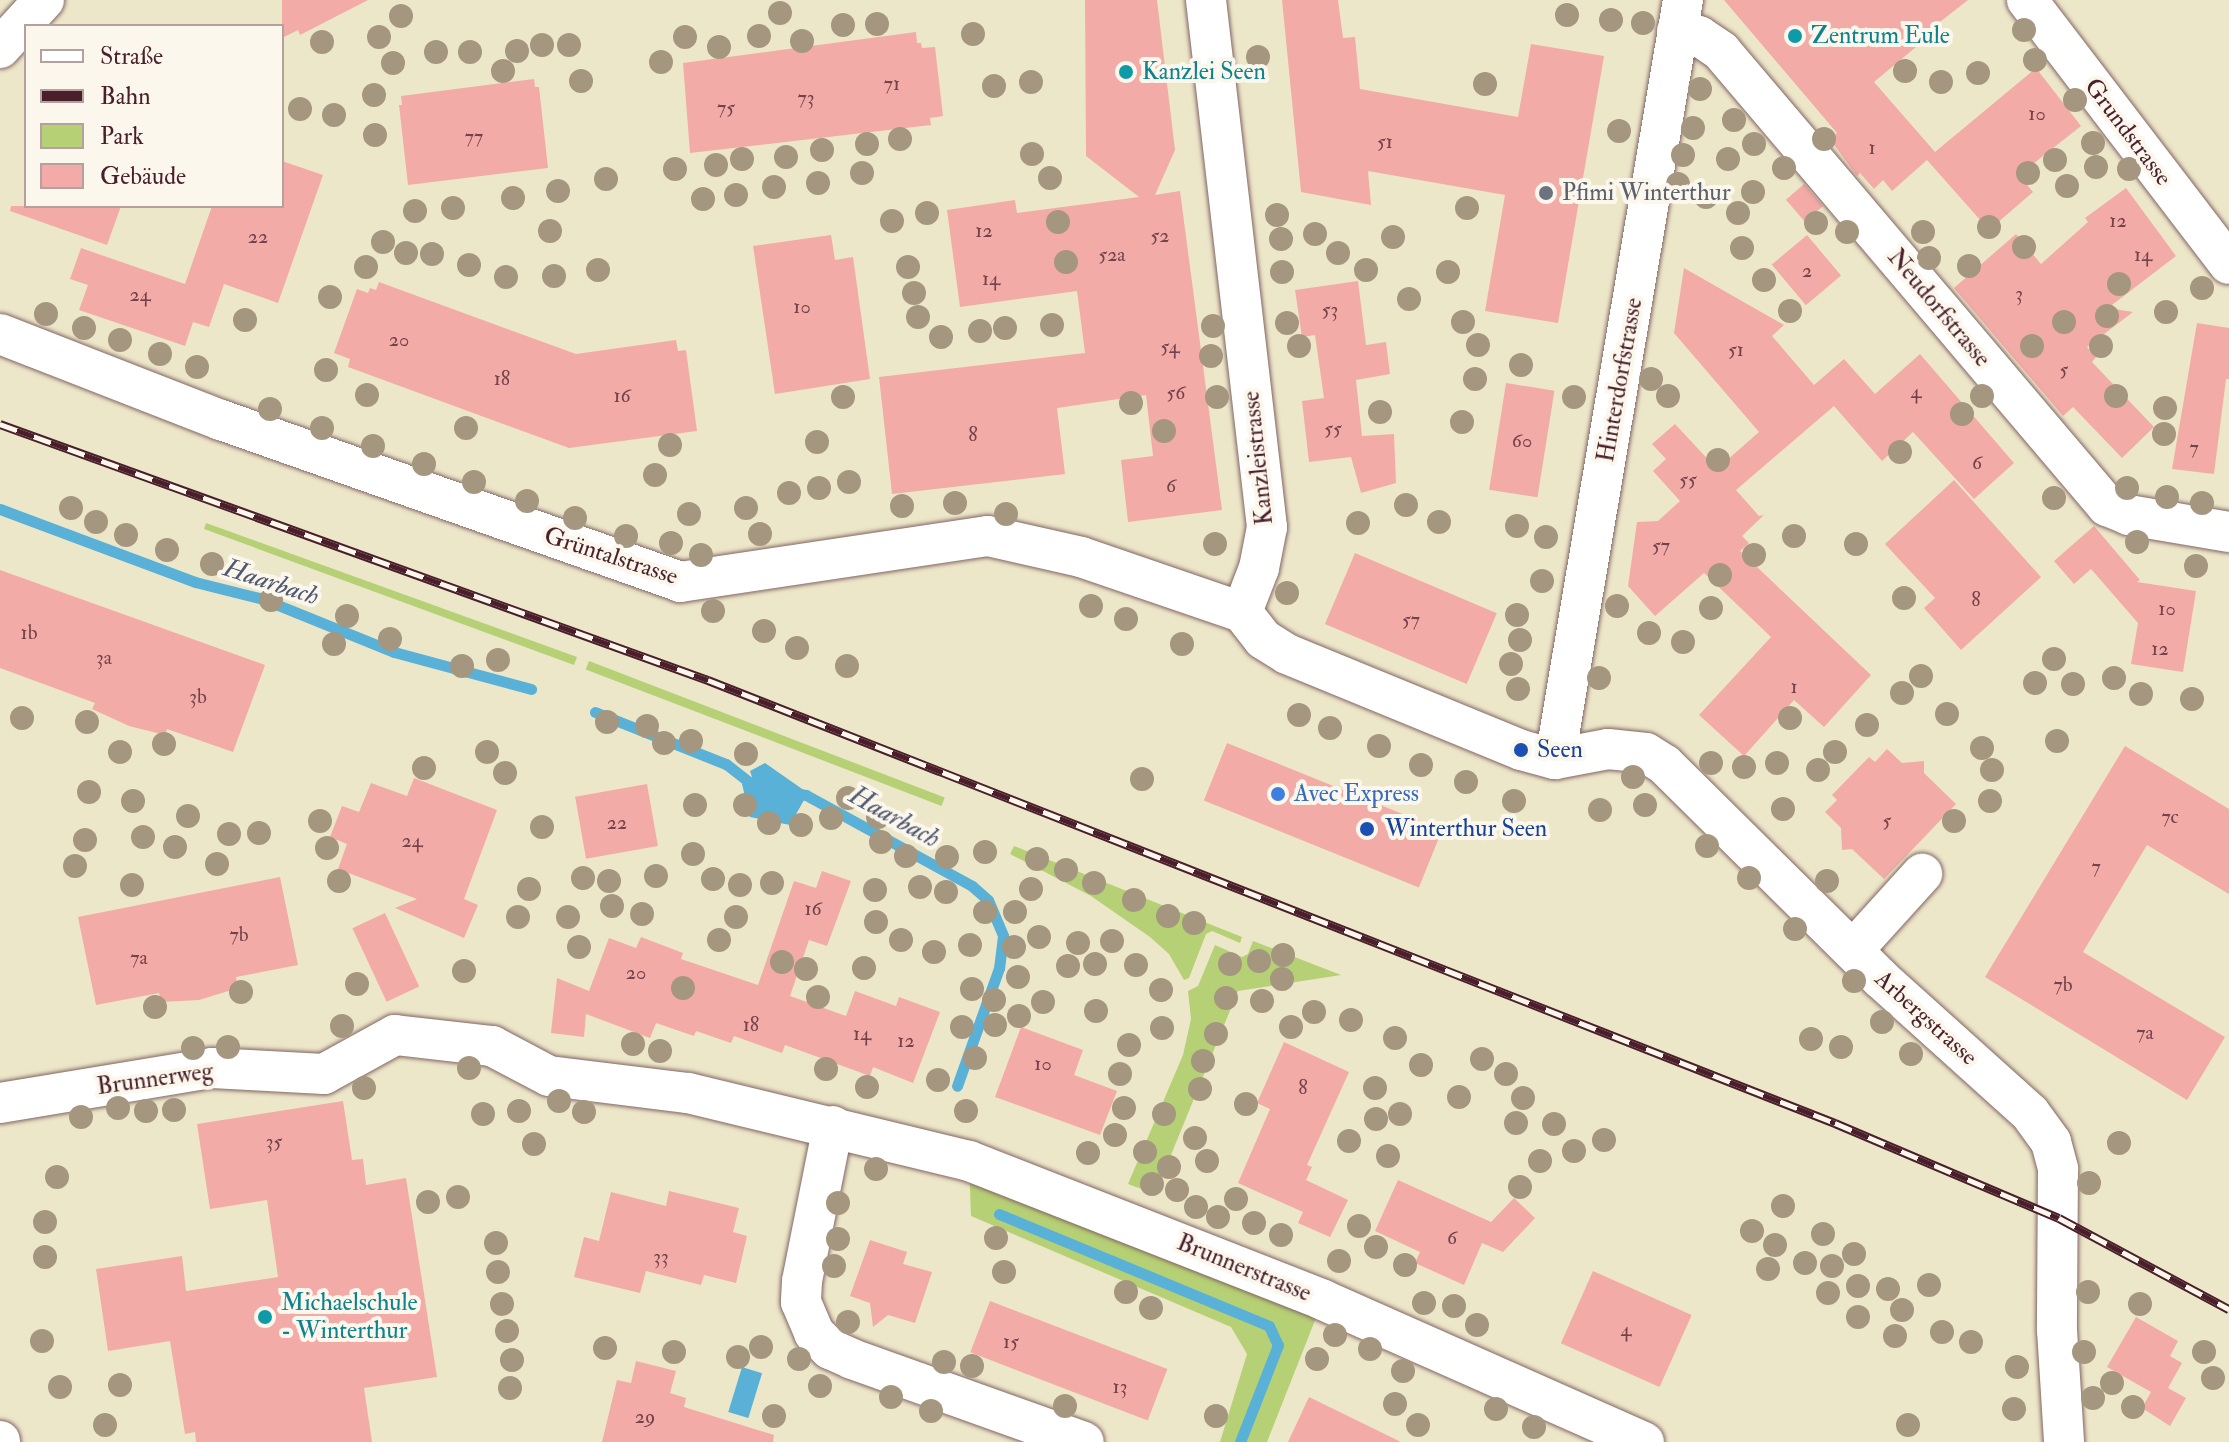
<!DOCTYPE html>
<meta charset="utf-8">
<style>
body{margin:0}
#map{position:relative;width:2229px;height:1442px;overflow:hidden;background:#ede7ca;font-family:"IM FELL Double Pica",serif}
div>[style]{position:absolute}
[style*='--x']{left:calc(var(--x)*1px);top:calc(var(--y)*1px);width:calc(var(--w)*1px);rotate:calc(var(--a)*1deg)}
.green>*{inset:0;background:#b6d075;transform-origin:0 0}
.water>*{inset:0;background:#5ab1d7;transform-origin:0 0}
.stream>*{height:11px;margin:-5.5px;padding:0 5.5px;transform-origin:5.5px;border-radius:5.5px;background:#5ab1d7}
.building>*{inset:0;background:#f3aba7;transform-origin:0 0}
.roads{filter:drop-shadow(0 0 2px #836563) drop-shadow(0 0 2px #836563)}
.minor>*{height:40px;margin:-20px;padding:0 20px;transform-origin:20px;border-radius:20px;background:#fff}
.rail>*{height:9px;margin-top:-4.5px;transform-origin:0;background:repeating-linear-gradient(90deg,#fbf7ec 0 18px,#4a1f2b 0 36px);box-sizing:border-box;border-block:2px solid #4a1f2b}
.trees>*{width:24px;height:24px;margin:-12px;border-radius:50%;background:#a5967f}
.dots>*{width:22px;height:22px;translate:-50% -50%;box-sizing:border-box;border:4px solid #fbf7ec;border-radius:50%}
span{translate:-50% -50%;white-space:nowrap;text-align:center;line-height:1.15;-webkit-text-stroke:8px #fbf7ec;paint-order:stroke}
.number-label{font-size:20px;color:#74424a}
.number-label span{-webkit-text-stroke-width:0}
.culture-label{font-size:24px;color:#0d838f}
.left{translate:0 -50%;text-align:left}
.street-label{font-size:24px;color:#4a1f2b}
.worship-label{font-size:24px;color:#5b616d}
.transit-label{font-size:24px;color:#164399}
.shop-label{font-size:24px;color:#366cbe}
.water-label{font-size:26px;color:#505970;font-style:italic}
.legend{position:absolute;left:24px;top:24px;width:260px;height:184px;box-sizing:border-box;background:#fbf7ec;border:2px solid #b4a19f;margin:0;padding:10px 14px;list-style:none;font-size:24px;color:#4a1f2b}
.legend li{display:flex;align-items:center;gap:16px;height:40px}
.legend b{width:40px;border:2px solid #b4a19f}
</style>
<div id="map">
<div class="green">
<i style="clip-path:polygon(206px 523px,577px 657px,574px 665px,204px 529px)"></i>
<i style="left:589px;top:661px;width:381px;height:9px;rotate:21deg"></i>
<i style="clip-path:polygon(1014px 846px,1242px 937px,1240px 943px,1212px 931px,1206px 934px,1189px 978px,1184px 980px,1169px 954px,1150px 937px,1091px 896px,1010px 854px)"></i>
<i style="clip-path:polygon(1253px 941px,1341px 975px,1238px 991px,1155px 1194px,1128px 1184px,1183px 1055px,1191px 1019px,1188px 991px,1198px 986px,1215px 945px,1242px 957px,1248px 954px)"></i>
<i style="clip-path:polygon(969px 1161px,1323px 1300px,1267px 1442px,1220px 1442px,1247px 1354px,1231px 1327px,971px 1216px)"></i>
</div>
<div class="water">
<i style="clip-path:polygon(765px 763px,808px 793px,790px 825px,750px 817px,742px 784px,752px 777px,750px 771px)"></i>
<i style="left:742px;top:1367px;width:21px;height:47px;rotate:17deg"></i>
</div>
<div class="stream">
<i style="--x:0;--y:509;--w:208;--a:20.5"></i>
<i style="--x:195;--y:582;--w:70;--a:14"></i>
<i style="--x:263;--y:599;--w:141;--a:22"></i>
<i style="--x:394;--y:652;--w:142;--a:15.1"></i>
<i style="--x:595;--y:712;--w:141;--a:21.7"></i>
<i style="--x:726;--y:764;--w:39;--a:38"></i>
<i style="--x:794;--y:793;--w:12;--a:9"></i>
<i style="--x:806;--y:795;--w:189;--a:28.7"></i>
<i style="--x:972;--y:886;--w:21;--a:41"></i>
<i style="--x:988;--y:900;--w:39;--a:67"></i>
<i style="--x:1003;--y:936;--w:32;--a:97"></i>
<i style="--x:999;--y:968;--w:125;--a:109.6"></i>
<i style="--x:999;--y:1214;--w:292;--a:22.5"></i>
<i style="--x:1269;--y:1326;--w:21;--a:65"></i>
<i style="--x:1278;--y:1345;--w:104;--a:111.4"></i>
</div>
<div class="building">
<i style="clip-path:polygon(282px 0,368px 0,300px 35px,298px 30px,282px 38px)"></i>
<i style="clip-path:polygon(1085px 0,1157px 0,1175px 150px,1155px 195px,1180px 191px,1222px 510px,1128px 522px,1121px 460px,1153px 456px,1146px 395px,1057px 408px,1065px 474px,892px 494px,879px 377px,1085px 353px,1077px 291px,960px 307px,947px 210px,1015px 200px,1017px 213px,1139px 197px,1086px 156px)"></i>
<i style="clip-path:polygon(1282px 0,1338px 0,1343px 38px,1355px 37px,1360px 89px,1518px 117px,1531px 44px,1604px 56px,1558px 323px,1485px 311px,1505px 195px,1368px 171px,1371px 205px,1301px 192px)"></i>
<i style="clip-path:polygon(1724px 0,1968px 0,1913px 43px,1916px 47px,1874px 82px,1935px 152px,2036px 68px,2081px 126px,2019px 175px,2033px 192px,1989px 230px,1927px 160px,1892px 191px,1883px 180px,1874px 189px,1860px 173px,1857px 176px,1830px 139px,1837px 133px)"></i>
<i style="clip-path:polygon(916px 32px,917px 43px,921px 43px,922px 48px,935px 47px,943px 116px,930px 118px,931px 125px,690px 153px,683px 63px)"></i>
<i style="clip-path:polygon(534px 79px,535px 87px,539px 87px,548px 168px,408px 185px,399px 105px,402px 105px,401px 96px)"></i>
<i style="clip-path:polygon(282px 161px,323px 175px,278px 303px,224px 284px,209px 327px,193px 322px,185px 346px,79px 310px,88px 285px,70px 279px,81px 248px,185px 284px,212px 206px,282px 206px)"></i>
<i style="left:1804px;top:184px;width:29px;height:24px;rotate:49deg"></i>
<i style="clip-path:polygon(2126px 188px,2176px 256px,2108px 308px,2133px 312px,2087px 347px,2096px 357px,2092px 362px,2154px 427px,2122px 458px,2073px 407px,2063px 416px,1954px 288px,2016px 234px,2041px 264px,2088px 222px,2085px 218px)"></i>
<i style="clip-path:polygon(11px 206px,121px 206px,107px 245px,10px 211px)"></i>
<i style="clip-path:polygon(831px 235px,835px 260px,853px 257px,870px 379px,775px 394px,753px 246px)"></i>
<i style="left:1807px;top:235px;width:53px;height:46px;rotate:50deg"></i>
<i style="clip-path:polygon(1684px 268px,1784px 325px,1772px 336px,1814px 385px,1844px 359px,1875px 394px,1920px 354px,2014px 463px,1974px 499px,1913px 432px,1882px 461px,1834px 406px,1736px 490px,1759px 516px,1764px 515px,1742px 536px,1749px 543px,1740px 551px,1871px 675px,1824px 727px,1794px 700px,1744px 756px,1699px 715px,1771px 637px,1704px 573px,1655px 616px,1628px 586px,1637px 522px,1658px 521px,1680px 501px,1653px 471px,1666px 459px,1652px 444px,1675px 424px,1717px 469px,1759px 432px,1674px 333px)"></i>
<i style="clip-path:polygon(1358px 281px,1366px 345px,1386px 342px,1390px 374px,1356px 380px,1362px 436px,1394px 434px,1396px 483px,1361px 493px,1351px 457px,1309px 462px,1302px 401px,1324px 398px,1315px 335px,1302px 337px,1295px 290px)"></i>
<i style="clip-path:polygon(379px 282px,576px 354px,676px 340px,678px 351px,686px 350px,697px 431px,569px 448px,348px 367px,350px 359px,334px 353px,357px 289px,368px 293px,370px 288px,376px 290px)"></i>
<i style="clip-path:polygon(2197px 323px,2229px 328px,2229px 379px,2226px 379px,2214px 474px,2172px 469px)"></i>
<i style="left:1506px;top:383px;width:49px;height:108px;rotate:9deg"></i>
<i style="clip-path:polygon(1954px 480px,2041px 577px,1961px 650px,1924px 608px,1935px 598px,1885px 544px)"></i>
<i style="clip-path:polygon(2094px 526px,2140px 580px,2137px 582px,2196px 591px,2183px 672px,2131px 664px,2138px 623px,2091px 569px,2074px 584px,2054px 561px)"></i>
<i style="left:1355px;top:553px;width:154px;height:77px;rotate:23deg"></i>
<i style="clip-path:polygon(0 570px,265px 665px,233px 752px,167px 729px,165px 735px,129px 726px,92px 709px,95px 703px,0 668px)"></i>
<i style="left:1227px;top:743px;width:232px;height:62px;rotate:22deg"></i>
<i style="clip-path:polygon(2125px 746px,2229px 809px,2229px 894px,2147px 845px,2083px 952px,2225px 1037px,2187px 1100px,1985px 977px)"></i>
<i style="clip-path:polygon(1887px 749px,1902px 763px,1924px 761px,1924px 773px,1956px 804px,1884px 879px,1852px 849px,1842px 850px,1841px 828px,1825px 812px,1837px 800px,1832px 795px,1869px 757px,1875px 762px)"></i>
<i style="clip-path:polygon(414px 778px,497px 810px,464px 899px,478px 905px,464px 938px,395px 908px,417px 899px,338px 869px,347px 844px,330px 837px,342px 806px,359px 812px,371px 783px,407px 796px)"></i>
<i style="left:647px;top:784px;width:63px;height:73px;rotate:80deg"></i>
<i style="clip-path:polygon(822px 871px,851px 881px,827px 946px,809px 940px,790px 996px,846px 1016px,855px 991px,896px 1006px,899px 997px,940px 1012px,913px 1083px,873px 1067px,870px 1076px,785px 1045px,782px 1053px,734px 1036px,731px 1043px,696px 1031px,694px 1036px,656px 1023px,650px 1038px,586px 1014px,584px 1037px,551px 1033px,557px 978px,589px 991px,609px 938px,636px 948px,641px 937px,683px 953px,681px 959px,758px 985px,794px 881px,816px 888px)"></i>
<i style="clip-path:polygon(280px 877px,298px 965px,236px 977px,238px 988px,199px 1000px,161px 1002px,159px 993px,96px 1005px,78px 917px)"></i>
<i style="left:385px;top:913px;width:81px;height:36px;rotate:65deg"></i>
<i style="clip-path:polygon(1021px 1027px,1083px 1050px,1074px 1075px,1117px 1091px,1100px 1135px,995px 1097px)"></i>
<i style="clip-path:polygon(1284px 1042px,1349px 1072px,1307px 1165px,1312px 1167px,1306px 1180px,1348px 1200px,1330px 1237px,1298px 1223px,1303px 1212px,1238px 1183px,1270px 1109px,1257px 1103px)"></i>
<i style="clip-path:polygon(343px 1101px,352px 1160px,363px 1159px,366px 1185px,406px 1178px,437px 1377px,364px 1388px,372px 1442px,196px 1442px,195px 1432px,185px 1434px,170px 1341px,108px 1351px,96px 1269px,182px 1256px,186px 1291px,278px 1277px,267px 1200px,210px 1209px,197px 1124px)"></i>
<i style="clip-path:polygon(1398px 1180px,1491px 1222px,1514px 1198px,1535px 1218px,1503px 1252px,1482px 1243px,1464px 1285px,1415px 1263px,1420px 1252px,1375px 1231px)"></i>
<i style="clip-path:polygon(669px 1191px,739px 1208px,733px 1232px,747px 1236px,736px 1283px,704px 1275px,701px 1285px,646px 1271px,640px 1293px,574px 1277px,584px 1237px,599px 1241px,611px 1192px,666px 1206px)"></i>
<i style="clip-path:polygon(870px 1240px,907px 1252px,903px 1264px,932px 1272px,915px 1323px,888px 1315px,873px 1327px,870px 1303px,850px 1296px)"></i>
<i style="left:1593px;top:1271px;width:108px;height:79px;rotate:24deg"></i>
<i style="left:990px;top:1301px;width:190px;height:55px;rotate:21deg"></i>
<i style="clip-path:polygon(2136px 1317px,2178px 1341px,2170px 1356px,2182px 1363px,2168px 1388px,2186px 1398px,2170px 1426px,2142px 1408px,2151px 1392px,2107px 1367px)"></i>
<i style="clip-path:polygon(636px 1361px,676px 1371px,670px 1393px,686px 1398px,684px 1407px,774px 1435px,773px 1442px,602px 1442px,617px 1380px,631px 1383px)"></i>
<i style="clip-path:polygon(1309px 1397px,1401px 1442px,1288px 1442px)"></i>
</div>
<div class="roads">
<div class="minor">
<i style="--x:1206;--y:0;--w:531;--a:83.4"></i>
<i style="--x:1267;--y:527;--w:42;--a:101"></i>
<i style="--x:1259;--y:568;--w:47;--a:111.1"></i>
<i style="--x:2027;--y:0;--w:332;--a:52.6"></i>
<i style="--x:1677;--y:31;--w:23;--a:13"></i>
<i style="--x:1699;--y:36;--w:27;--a:34"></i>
<i style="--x:1721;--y:51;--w:597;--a:49.69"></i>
<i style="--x:2107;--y:506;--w:24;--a:22"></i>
<i style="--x:2129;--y:515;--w:101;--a:9.6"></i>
<i style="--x:0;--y:48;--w:65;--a:-47.5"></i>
<i style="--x:0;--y:334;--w:237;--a:21.3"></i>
<i style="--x:221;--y:420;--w:487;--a:19.4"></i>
<i style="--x:680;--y:582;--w:311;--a:-8.5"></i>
<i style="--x:988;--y:536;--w:95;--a:12.7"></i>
<i style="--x:1081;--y:557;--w:170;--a:18.9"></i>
<i style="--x:1242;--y:612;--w:34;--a:52"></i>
<i style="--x:1263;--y:639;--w:28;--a:32"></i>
<i style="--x:1287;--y:654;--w:253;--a:22.3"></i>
<i style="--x:1521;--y:750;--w:35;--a:15"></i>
<i style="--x:1555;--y:759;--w:54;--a:-10.7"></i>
<i style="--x:1608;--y:749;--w:38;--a:6"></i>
<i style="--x:1646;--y:753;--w:22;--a:32"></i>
<i style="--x:1665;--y:765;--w:303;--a:44.7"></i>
<i style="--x:1880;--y:978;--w:202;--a:42"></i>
<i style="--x:2030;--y:1113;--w:36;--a:54"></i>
<i style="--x:2051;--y:1142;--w:28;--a:75"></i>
<i style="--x:2058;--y:1169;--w:161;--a:90.4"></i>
<i style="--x:2057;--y:1330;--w:112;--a:86.4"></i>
<i style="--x:1555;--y:759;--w:770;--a:-80.43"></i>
<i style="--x:1853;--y:950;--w:103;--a:-47.8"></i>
<i style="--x:0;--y:1103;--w:215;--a:-9.4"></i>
<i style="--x:212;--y:1068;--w:112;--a:3.1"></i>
<i style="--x:324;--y:1074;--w:81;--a:-28.8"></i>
<i style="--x:395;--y:1035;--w:98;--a:6.5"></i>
<i style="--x:492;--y:1046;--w:64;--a:27.8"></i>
<i style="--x:549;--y:1076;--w:140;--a:7"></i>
<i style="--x:688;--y:1093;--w:289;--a:13.6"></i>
<i style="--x:969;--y:1161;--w:380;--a:21.4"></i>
<i style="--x:1323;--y:1300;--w:351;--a:23.9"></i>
<i style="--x:833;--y:1126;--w:158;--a:101.3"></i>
<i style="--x:802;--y:1281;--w:21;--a:93"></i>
<i style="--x:801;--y:1302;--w:34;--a:67"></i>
<i style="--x:814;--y:1333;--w:23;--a:45"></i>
<i style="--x:830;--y:1349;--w:24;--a:24"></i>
<i style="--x:852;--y:1359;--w:246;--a:19.7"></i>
<i style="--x:0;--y:1441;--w:1;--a:90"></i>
</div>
</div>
<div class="rail">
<i style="--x:0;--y:424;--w:753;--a:19.88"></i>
<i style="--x:708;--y:680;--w:1211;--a:21.46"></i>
<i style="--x:1835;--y:1123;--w:243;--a:23"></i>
<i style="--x:2059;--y:1218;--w:193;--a:28.2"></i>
</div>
<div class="trees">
<i style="left:780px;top:13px"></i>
<i style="left:1567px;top:15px"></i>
<i style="left:401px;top:16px"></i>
<i style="left:1611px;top:20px"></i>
<i style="left:1643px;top:23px"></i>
<i style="left:877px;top:24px"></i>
<i style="left:843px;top:25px"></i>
<i style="left:2024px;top:30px"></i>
<i style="left:973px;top:34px"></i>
<i style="left:759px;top:36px"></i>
<i style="left:379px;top:37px"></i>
<i style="left:685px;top:37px"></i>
<i style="left:802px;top:41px"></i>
<i style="left:322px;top:42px"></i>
<i style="left:542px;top:45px"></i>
<i style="left:569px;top:45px"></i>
<i style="left:719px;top:47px"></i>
<i style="left:517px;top:51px"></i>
<i style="left:436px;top:52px"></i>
<i style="left:470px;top:52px"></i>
<i style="left:1258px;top:57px"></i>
<i style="left:2035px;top:60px"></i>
<i style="left:661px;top:62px"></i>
<i style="left:393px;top:63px"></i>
<i style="left:503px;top:71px"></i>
<i style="left:1905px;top:71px"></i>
<i style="left:1978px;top:73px"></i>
<i style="left:581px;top:81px"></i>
<i style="left:1031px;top:82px"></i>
<i style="left:1941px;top:82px"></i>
<i style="left:1485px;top:84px"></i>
<i style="left:994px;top:86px"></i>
<i style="left:1700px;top:89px"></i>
<i style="left:374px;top:95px"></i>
<i style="left:2075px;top:100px"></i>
<i style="left:300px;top:109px"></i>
<i style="left:334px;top:115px"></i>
<i style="left:1734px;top:120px"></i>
<i style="left:1693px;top:128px"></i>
<i style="left:1619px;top:131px"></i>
<i style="left:375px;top:135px"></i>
<i style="left:900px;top:139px"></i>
<i style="left:1824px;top:139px"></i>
<i style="left:2093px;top:143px"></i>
<i style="left:867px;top:144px"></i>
<i style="left:1754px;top:144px"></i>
<i style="left:822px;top:150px"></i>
<i style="left:1032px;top:154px"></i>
<i style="left:1683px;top:155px"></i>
<i style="left:786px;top:157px"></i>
<i style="left:742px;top:159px"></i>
<i style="left:1728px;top:159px"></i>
<i style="left:2055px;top:160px"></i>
<i style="left:716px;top:165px"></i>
<i style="left:2096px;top:167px"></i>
<i style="left:1784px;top:168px"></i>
<i style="left:675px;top:169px"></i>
<i style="left:2129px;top:169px"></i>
<i style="left:862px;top:173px"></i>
<i style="left:2028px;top:173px"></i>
<i style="left:1050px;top:178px"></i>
<i style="left:606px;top:179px"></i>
<i style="left:818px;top:183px"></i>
<i style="left:1678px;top:184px"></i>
<i style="left:2067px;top:186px"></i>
<i style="left:774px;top:187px"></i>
<i style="left:558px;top:191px"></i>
<i style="left:1753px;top:192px"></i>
<i style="left:736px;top:195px"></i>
<i style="left:1706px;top:197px"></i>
<i style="left:513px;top:198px"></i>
<i style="left:703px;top:199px"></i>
<i style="left:453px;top:208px"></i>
<i style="left:1467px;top:208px"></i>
<i style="left:415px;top:211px"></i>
<i style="left:927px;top:213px"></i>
<i style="left:1738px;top:213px"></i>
<i style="left:1277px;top:215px"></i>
<i style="left:892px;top:221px"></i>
<i style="left:1058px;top:222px"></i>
<i style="left:1816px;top:223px"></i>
<i style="left:1989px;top:227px"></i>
<i style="left:550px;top:231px"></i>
<i style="left:1847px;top:232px"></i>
<i style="left:1923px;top:232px"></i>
<i style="left:1315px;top:234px"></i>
<i style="left:1393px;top:237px"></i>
<i style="left:1281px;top:239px"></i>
<i style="left:383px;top:242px"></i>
<i style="left:2024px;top:247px"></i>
<i style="left:1742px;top:248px"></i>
<i style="left:406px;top:253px"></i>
<i style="left:1338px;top:253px"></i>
<i style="left:432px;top:254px"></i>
<i style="left:1929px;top:258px"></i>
<i style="left:1066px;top:262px"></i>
<i style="left:469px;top:265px"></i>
<i style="left:1969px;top:266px"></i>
<i style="left:366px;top:267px"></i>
<i style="left:908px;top:267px"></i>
<i style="left:598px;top:270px"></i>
<i style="left:1366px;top:270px"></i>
<i style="left:1282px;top:272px"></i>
<i style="left:1448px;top:272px"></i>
<i style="left:554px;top:276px"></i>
<i style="left:506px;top:277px"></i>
<i style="left:1764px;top:280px"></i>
<i style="left:2119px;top:284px"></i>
<i style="left:2202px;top:288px"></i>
<i style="left:914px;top:293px"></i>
<i style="left:330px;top:297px"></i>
<i style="left:1409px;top:299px"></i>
<i style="left:1790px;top:311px"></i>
<i style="left:2166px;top:312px"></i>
<i style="left:46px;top:314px"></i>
<i style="left:2107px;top:316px"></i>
<i style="left:918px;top:317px"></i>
<i style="left:245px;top:320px"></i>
<i style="left:1463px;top:322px"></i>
<i style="left:2064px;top:322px"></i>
<i style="left:1287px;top:323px"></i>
<i style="left:1052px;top:325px"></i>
<i style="left:1213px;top:326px"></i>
<i style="left:84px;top:328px"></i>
<i style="left:1005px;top:328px"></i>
<i style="left:980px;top:331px"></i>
<i style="left:941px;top:337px"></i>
<i style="left:120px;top:340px"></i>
<i style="left:1478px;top:345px"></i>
<i style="left:1299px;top:346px"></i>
<i style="left:2032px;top:346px"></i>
<i style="left:2101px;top:346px"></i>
<i style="left:160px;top:354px"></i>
<i style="left:1211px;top:356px"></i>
<i style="left:1521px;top:365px"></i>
<i style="left:197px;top:367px"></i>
<i style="left:326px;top:370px"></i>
<i style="left:1475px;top:379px"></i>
<i style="left:1651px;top:379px"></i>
<i style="left:367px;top:395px"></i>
<i style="left:1668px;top:396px"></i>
<i style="left:1982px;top:396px"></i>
<i style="left:2116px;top:396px"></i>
<i style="left:843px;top:397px"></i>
<i style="left:1217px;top:397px"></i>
<i style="left:1574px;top:397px"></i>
<i style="left:1131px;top:403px"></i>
<i style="left:2165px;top:408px"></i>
<i style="left:270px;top:409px"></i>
<i style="left:1380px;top:412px"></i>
<i style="left:1962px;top:414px"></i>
<i style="left:1462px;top:422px"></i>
<i style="left:322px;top:428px"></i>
<i style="left:466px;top:428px"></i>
<i style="left:1164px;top:431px"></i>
<i style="left:2164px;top:434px"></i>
<i style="left:817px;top:442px"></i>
<i style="left:670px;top:445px"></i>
<i style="left:373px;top:446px"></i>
<i style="left:1900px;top:452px"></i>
<i style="left:1718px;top:460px"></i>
<i style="left:424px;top:464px"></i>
<i style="left:655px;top:475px"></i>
<i style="left:474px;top:482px"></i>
<i style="left:849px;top:482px"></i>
<i style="left:819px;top:488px"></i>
<i style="left:2127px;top:488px"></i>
<i style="left:789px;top:493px"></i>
<i style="left:2167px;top:497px"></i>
<i style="left:2054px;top:498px"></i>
<i style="left:527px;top:501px"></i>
<i style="left:955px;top:503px"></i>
<i style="left:2202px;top:503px"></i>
<i style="left:1406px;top:505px"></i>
<i style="left:902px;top:506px"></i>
<i style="left:71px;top:508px"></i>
<i style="left:746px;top:508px"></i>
<i style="left:689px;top:514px"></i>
<i style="left:1006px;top:514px"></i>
<i style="left:575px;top:518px"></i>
<i style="left:96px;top:522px"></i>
<i style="left:1439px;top:522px"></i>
<i style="left:1358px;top:523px"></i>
<i style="left:1517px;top:526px"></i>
<i style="left:760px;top:534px"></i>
<i style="left:126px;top:535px"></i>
<i style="left:626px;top:536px"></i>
<i style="left:1794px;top:536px"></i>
<i style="left:1546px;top:537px"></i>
<i style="left:2137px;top:542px"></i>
<i style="left:671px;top:543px"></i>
<i style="left:1215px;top:544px"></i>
<i style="left:1856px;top:544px"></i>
<i style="left:167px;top:550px"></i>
<i style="left:701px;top:555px"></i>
<i style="left:1754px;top:555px"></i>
<i style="left:212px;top:564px"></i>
<i style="left:2196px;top:566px"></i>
<i style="left:1720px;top:575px"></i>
<i style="left:1542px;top:581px"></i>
<i style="left:1287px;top:593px"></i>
<i style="left:1904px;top:598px"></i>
<i style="left:271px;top:600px"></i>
<i style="left:1091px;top:606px"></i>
<i style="left:1617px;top:606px"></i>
<i style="left:1711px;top:608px"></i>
<i style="left:713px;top:611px"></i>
<i style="left:1517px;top:615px"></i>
<i style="left:347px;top:616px"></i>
<i style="left:1126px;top:619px"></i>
<i style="left:764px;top:631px"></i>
<i style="left:1649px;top:633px"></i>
<i style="left:390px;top:639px"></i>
<i style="left:1520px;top:640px"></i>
<i style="left:1683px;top:642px"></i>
<i style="left:334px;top:644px"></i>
<i style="left:1182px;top:644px"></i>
<i style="left:797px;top:648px"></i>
<i style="left:2054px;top:659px"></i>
<i style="left:498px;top:660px"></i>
<i style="left:1511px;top:664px"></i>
<i style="left:462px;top:666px"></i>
<i style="left:847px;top:666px"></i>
<i style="left:1921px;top:676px"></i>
<i style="left:1599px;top:678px"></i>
<i style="left:2114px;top:678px"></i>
<i style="left:2035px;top:683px"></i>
<i style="left:2073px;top:684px"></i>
<i style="left:1518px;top:689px"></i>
<i style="left:1902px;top:693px"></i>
<i style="left:2141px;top:694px"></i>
<i style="left:2192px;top:699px"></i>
<i style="left:1947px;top:714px"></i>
<i style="left:1299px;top:715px"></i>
<i style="left:22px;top:718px"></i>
<i style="left:1790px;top:718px"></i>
<i style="left:87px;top:722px"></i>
<i style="left:607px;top:722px"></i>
<i style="left:1867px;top:725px"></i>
<i style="left:647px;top:726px"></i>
<i style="left:1330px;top:728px"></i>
<i style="left:691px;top:741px"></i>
<i style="left:2057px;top:741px"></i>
<i style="left:664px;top:743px"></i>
<i style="left:164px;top:744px"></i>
<i style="left:1379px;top:746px"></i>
<i style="left:1982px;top:748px"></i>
<i style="left:120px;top:752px"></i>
<i style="left:487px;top:752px"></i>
<i style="left:1835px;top:752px"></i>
<i style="left:746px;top:754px"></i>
<i style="left:1711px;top:763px"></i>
<i style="left:1777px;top:763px"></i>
<i style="left:1421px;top:765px"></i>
<i style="left:1744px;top:767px"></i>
<i style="left:424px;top:768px"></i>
<i style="left:1818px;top:770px"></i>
<i style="left:1992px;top:770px"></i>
<i style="left:505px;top:773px"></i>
<i style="left:1633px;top:777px"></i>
<i style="left:1142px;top:779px"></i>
<i style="left:1466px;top:782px"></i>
<i style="left:89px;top:792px"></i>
<i style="left:848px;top:798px"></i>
<i style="left:133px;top:801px"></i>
<i style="left:1514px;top:801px"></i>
<i style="left:1990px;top:801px"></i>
<i style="left:695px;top:805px"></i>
<i style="left:745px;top:805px"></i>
<i style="left:1645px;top:805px"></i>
<i style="left:1783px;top:809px"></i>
<i style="left:1600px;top:810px"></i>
<i style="left:188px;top:816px"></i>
<i style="left:878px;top:817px"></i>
<i style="left:831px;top:818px"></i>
<i style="left:320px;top:821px"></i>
<i style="left:1954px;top:821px"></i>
<i style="left:769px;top:823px"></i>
<i style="left:801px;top:825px"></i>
<i style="left:542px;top:827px"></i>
<i style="left:259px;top:833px"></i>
<i style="left:229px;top:834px"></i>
<i style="left:143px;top:837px"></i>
<i style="left:85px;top:840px"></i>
<i style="left:881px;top:842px"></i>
<i style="left:1707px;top:846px"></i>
<i style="left:175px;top:847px"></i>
<i style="left:327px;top:848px"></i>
<i style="left:985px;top:852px"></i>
<i style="left:693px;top:854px"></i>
<i style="left:906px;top:856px"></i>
<i style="left:947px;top:857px"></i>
<i style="left:1037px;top:859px"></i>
<i style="left:217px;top:864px"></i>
<i style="left:75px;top:866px"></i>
<i style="left:1066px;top:870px"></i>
<i style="left:656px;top:876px"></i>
<i style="left:583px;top:878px"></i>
<i style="left:1749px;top:878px"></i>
<i style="left:713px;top:879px"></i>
<i style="left:339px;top:881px"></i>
<i style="left:609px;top:881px"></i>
<i style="left:1827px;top:881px"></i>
<i style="left:772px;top:883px"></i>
<i style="left:1094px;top:883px"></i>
<i style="left:132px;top:885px"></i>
<i style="left:740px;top:885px"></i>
<i style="left:920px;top:887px"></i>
<i style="left:529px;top:889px"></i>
<i style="left:1031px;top:889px"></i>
<i style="left:875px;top:890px"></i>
<i style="left:946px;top:892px"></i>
<i style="left:1134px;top:900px"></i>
<i style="left:612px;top:906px"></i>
<i style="left:985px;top:912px"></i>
<i style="left:1015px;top:912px"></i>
<i style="left:642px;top:914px"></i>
<i style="left:1168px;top:916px"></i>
<i style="left:518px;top:917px"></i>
<i style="left:568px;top:917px"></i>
<i style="left:736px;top:917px"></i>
<i style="left:876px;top:922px"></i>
<i style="left:1194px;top:923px"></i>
<i style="left:1795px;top:929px"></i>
<i style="left:1039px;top:937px"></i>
<i style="left:719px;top:940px"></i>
<i style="left:901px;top:940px"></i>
<i style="left:1112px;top:941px"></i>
<i style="left:1078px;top:943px"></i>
<i style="left:970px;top:945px"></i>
<i style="left:579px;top:947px"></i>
<i style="left:1014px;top:947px"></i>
<i style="left:934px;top:952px"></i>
<i style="left:1283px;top:955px"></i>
<i style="left:1259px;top:961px"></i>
<i style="left:782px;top:962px"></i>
<i style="left:1095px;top:964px"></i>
<i style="left:1230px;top:964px"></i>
<i style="left:1136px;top:965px"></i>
<i style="left:1068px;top:966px"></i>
<i style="left:864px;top:968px"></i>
<i style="left:806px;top:969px"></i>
<i style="left:464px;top:971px"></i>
<i style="left:1018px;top:977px"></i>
<i style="left:1282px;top:979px"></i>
<i style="left:1854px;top:981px"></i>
<i style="left:357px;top:984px"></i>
<i style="left:683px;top:988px"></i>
<i style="left:972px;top:989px"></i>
<i style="left:1161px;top:990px"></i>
<i style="left:241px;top:992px"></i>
<i style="left:818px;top:997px"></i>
<i style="left:1226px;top:998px"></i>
<i style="left:994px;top:1000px"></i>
<i style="left:1262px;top:1001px"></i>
<i style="left:1043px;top:1002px"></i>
<i style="left:155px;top:1007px"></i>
<i style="left:1096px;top:1011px"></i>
<i style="left:1314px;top:1012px"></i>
<i style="left:1019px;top:1016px"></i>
<i style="left:1351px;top:1020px"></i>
<i style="left:1882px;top:1022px"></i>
<i style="left:995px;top:1025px"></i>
<i style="left:342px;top:1026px"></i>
<i style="left:962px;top:1027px"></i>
<i style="left:1291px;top:1027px"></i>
<i style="left:1162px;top:1028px"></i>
<i style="left:1216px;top:1034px"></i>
<i style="left:1395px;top:1038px"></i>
<i style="left:1811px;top:1039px"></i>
<i style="left:633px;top:1044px"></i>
<i style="left:1129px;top:1045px"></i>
<i style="left:228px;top:1047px"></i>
<i style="left:1841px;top:1047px"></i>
<i style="left:193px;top:1048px"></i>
<i style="left:660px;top:1051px"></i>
<i style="left:1911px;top:1054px"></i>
<i style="left:975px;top:1058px"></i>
<i style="left:1482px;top:1059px"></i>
<i style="left:1203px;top:1061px"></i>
<i style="left:1421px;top:1065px"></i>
<i style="left:469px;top:1068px"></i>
<i style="left:826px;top:1069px"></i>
<i style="left:1120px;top:1074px"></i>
<i style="left:1506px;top:1074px"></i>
<i style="left:938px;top:1080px"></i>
<i style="left:867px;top:1087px"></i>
<i style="left:364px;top:1088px"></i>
<i style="left:1375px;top:1088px"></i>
<i style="left:1200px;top:1089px"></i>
<i style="left:1459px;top:1097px"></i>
<i style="left:1523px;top:1098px"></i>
<i style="left:559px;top:1101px"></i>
<i style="left:1246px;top:1104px"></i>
<i style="left:118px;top:1108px"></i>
<i style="left:1124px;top:1108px"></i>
<i style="left:174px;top:1110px"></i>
<i style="left:146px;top:1111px"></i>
<i style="left:519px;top:1111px"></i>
<i style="left:966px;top:1111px"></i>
<i style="left:584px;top:1112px"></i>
<i style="left:483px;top:1114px"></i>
<i style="left:1164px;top:1114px"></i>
<i style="left:1400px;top:1114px"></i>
<i style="left:81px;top:1117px"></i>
<i style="left:1376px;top:1119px"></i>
<i style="left:1516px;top:1123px"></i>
<i style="left:1554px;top:1124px"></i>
<i style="left:1115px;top:1135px"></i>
<i style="left:1195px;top:1138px"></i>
<i style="left:1604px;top:1140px"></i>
<i style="left:1349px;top:1141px"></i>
<i style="left:2119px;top:1143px"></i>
<i style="left:534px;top:1144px"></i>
<i style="left:1574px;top:1151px"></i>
<i style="left:1145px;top:1152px"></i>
<i style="left:1088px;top:1153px"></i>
<i style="left:1388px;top:1156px"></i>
<i style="left:1207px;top:1161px"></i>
<i style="left:1540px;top:1161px"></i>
<i style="left:1169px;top:1167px"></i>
<i style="left:876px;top:1169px"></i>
<i style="left:57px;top:1177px"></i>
<i style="left:2089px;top:1183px"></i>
<i style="left:1152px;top:1184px"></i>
<i style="left:1520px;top:1187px"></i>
<i style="left:1177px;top:1190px"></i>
<i style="left:458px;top:1197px"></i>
<i style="left:1236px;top:1199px"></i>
<i style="left:428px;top:1202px"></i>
<i style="left:838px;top:1203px"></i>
<i style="left:1783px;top:1206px"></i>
<i style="left:1196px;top:1207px"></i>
<i style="left:1218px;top:1217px"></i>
<i style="left:45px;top:1222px"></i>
<i style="left:1254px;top:1223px"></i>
<i style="left:1359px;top:1226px"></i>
<i style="left:1752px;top:1231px"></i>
<i style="left:1823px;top:1234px"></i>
<i style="left:1281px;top:1235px"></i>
<i style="left:996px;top:1238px"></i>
<i style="left:838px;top:1239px"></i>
<i style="left:496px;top:1243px"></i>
<i style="left:1775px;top:1245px"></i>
<i style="left:1376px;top:1247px"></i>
<i style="left:1854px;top:1254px"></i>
<i style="left:45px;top:1257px"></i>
<i style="left:1339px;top:1261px"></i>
<i style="left:1805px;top:1263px"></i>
<i style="left:1405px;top:1265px"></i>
<i style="left:834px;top:1266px"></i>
<i style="left:1832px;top:1266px"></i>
<i style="left:1768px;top:1269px"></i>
<i style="left:498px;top:1272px"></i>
<i style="left:1004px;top:1272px"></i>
<i style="left:1929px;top:1285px"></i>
<i style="left:1858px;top:1286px"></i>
<i style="left:1888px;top:1289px"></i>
<i style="left:1126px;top:1292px"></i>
<i style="left:2088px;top:1292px"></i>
<i style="left:1828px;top:1293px"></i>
<i style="left:1424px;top:1303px"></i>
<i style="left:502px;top:1304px"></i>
<i style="left:2140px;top:1304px"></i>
<i style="left:1454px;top:1306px"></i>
<i style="left:1151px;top:1308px"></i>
<i style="left:1902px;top:1310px"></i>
<i style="left:1858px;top:1317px"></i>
<i style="left:848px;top:1322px"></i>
<i style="left:1477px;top:1325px"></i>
<i style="left:507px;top:1331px"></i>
<i style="left:1942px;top:1332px"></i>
<i style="left:1335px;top:1335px"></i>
<i style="left:1895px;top:1336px"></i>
<i style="left:42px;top:1341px"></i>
<i style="left:1971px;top:1342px"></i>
<i style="left:761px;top:1347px"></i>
<i style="left:605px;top:1348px"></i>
<i style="left:1370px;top:1349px"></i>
<i style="left:674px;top:1352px"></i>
<i style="left:2084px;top:1352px"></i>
<i style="left:2204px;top:1352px"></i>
<i style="left:738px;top:1357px"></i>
<i style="left:799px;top:1359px"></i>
<i style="left:1317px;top:1359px"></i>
<i style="left:512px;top:1360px"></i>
<i style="left:944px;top:1362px"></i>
<i style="left:972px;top:1366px"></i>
<i style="left:2017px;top:1367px"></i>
<i style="left:1403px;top:1371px"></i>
<i style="left:2213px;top:1378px"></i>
<i style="left:2112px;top:1383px"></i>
<i style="left:120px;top:1385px"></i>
<i style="left:820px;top:1386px"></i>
<i style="left:60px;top:1387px"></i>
<i style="left:510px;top:1388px"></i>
<i style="left:891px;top:1397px"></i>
<i style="left:2093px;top:1398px"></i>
<i style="left:1395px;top:1404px"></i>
<i style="left:1065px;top:1406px"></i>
<i style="left:2133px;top:1407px"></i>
<i style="left:1496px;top:1409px"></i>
<i style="left:2014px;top:1409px"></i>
<i style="left:931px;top:1411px"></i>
<i style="left:774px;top:1416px"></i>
<i style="left:1216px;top:1416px"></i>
<i style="left:105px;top:1425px"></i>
<i style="left:1418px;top:1425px"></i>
<i style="left:1908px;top:1425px"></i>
<i style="left:1534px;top:1427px"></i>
</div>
<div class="dots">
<i style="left:1795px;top:36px;background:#0f9aa8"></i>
<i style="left:1126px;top:72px;background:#0f9aa8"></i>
<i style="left:1546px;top:193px;background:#6b7280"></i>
<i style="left:1521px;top:750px;background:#1a4fb4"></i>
<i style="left:1278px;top:794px;background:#3f7fe0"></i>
<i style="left:1367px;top:829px;background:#1a4fb4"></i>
<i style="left:265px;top:1317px;background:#0f9aa8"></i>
</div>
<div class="number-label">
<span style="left:892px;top:83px">71</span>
<span style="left:806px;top:97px">73</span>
<span style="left:726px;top:107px">75</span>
<span style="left:2037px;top:113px">10</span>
<span style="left:474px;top:136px">77</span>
<span style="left:1385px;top:141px">51</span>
<span style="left:1872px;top:147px">1</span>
<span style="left:2118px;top:220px">12</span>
<span style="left:984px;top:230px">12</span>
<span style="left:1160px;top:235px">52</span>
<span style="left:258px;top:236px">22</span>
<span style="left:1112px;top:254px">52a</span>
<span style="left:2143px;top:254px">14</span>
<span style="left:1807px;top:270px">2</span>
<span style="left:991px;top:278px">14</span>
<span style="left:2019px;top:293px">3</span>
<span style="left:140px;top:294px">24</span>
<span style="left:802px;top:306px">10</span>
<span style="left:1330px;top:309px">53</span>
<span style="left:399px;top:339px">20</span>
<span style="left:1170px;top:346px">54</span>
<span style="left:1736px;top:349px">51</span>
<span style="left:2064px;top:369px">5</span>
<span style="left:502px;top:378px">18</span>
<span style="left:1916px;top:391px">4</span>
<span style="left:1176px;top:392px">56</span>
<span style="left:622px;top:395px">16</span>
<span style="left:1333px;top:428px">55</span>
<span style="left:973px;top:434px">8</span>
<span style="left:1522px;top:440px">60</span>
<span style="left:2194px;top:447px">7</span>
<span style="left:1977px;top:462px">6</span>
<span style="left:1688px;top:479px">55</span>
<span style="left:1171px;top:485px">6</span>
<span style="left:1661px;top:545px">57</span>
<span style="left:1976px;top:599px">8</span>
<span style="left:2167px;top:608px">10</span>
<span style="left:1411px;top:619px">57</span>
<span style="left:29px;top:632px">1b</span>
<span style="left:2160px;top:648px">12</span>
<span style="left:104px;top:657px">3a</span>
<span style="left:1794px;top:686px">1</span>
<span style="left:198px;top:696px">3b</span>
<span style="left:2170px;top:816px">7c</span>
<span style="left:1887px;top:820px">5</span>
<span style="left:617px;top:822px">22</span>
<span style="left:412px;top:840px">24</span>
<span style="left:2096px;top:866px">7</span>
<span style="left:813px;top:908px">16</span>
<span style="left:239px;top:934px">7b</span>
<span style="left:139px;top:957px">7a</span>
<span style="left:636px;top:972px">20</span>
<span style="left:2063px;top:984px">7b</span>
<span style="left:751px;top:1024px">18</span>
<span style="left:2145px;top:1032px">7a</span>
<span style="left:862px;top:1033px">14</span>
<span style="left:906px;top:1040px">12</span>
<span style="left:1043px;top:1063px">10</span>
<span style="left:1303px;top:1087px">8</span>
<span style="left:274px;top:1141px">35</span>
<span style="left:1452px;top:1237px">6</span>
<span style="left:661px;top:1256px">33</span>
<span style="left:1626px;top:1329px">4</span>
<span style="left:1011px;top:1341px">15</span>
<span style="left:1120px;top:1386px">13</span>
<span style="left:645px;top:1416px">29</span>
</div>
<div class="culture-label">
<span class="left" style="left:1811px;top:36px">Zentrum Eule</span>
<span class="left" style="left:1142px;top:72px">Kanzlei Seen</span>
<span class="left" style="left:281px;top:1317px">Michaelschule<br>- Winterthur</span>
</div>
<div class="street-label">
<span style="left:2128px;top:132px;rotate:53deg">Grundstrasse</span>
<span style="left:1939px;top:308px;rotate:50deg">Neudorfstrasse</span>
<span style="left:1620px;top:380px;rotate:-80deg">Hinterdorfstrasse</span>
<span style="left:1258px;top:458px;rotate:-96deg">Kanzleistrasse</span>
<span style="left:611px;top:556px;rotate:18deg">Grüntalstrasse</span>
<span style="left:1926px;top:1018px;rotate:42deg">Arbergstrasse</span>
<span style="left:155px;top:1079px;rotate:-8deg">Brunnerweg</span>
<span style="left:1244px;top:1268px;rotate:22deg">Brunnerstrasse</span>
</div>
<div class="worship-label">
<span class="left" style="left:1562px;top:193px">Pfimi Winterthur</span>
</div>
<div class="transit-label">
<span class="left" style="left:1537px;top:750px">Seen</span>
<span class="left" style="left:1385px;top:829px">Winterthur Seen</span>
</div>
<div class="shop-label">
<span class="left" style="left:1294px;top:794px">Avec Express</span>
</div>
<div class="water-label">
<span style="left:271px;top:583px;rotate:18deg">Haarbach</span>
<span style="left:894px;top:818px;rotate:29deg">Haarbach</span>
</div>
<ul class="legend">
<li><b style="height:10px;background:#fff"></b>Straße</li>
<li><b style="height:10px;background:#4a1f2b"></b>Bahn</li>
<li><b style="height:22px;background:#b6d075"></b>Park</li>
<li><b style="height:22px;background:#f3aba7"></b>Gebäude</li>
</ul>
</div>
